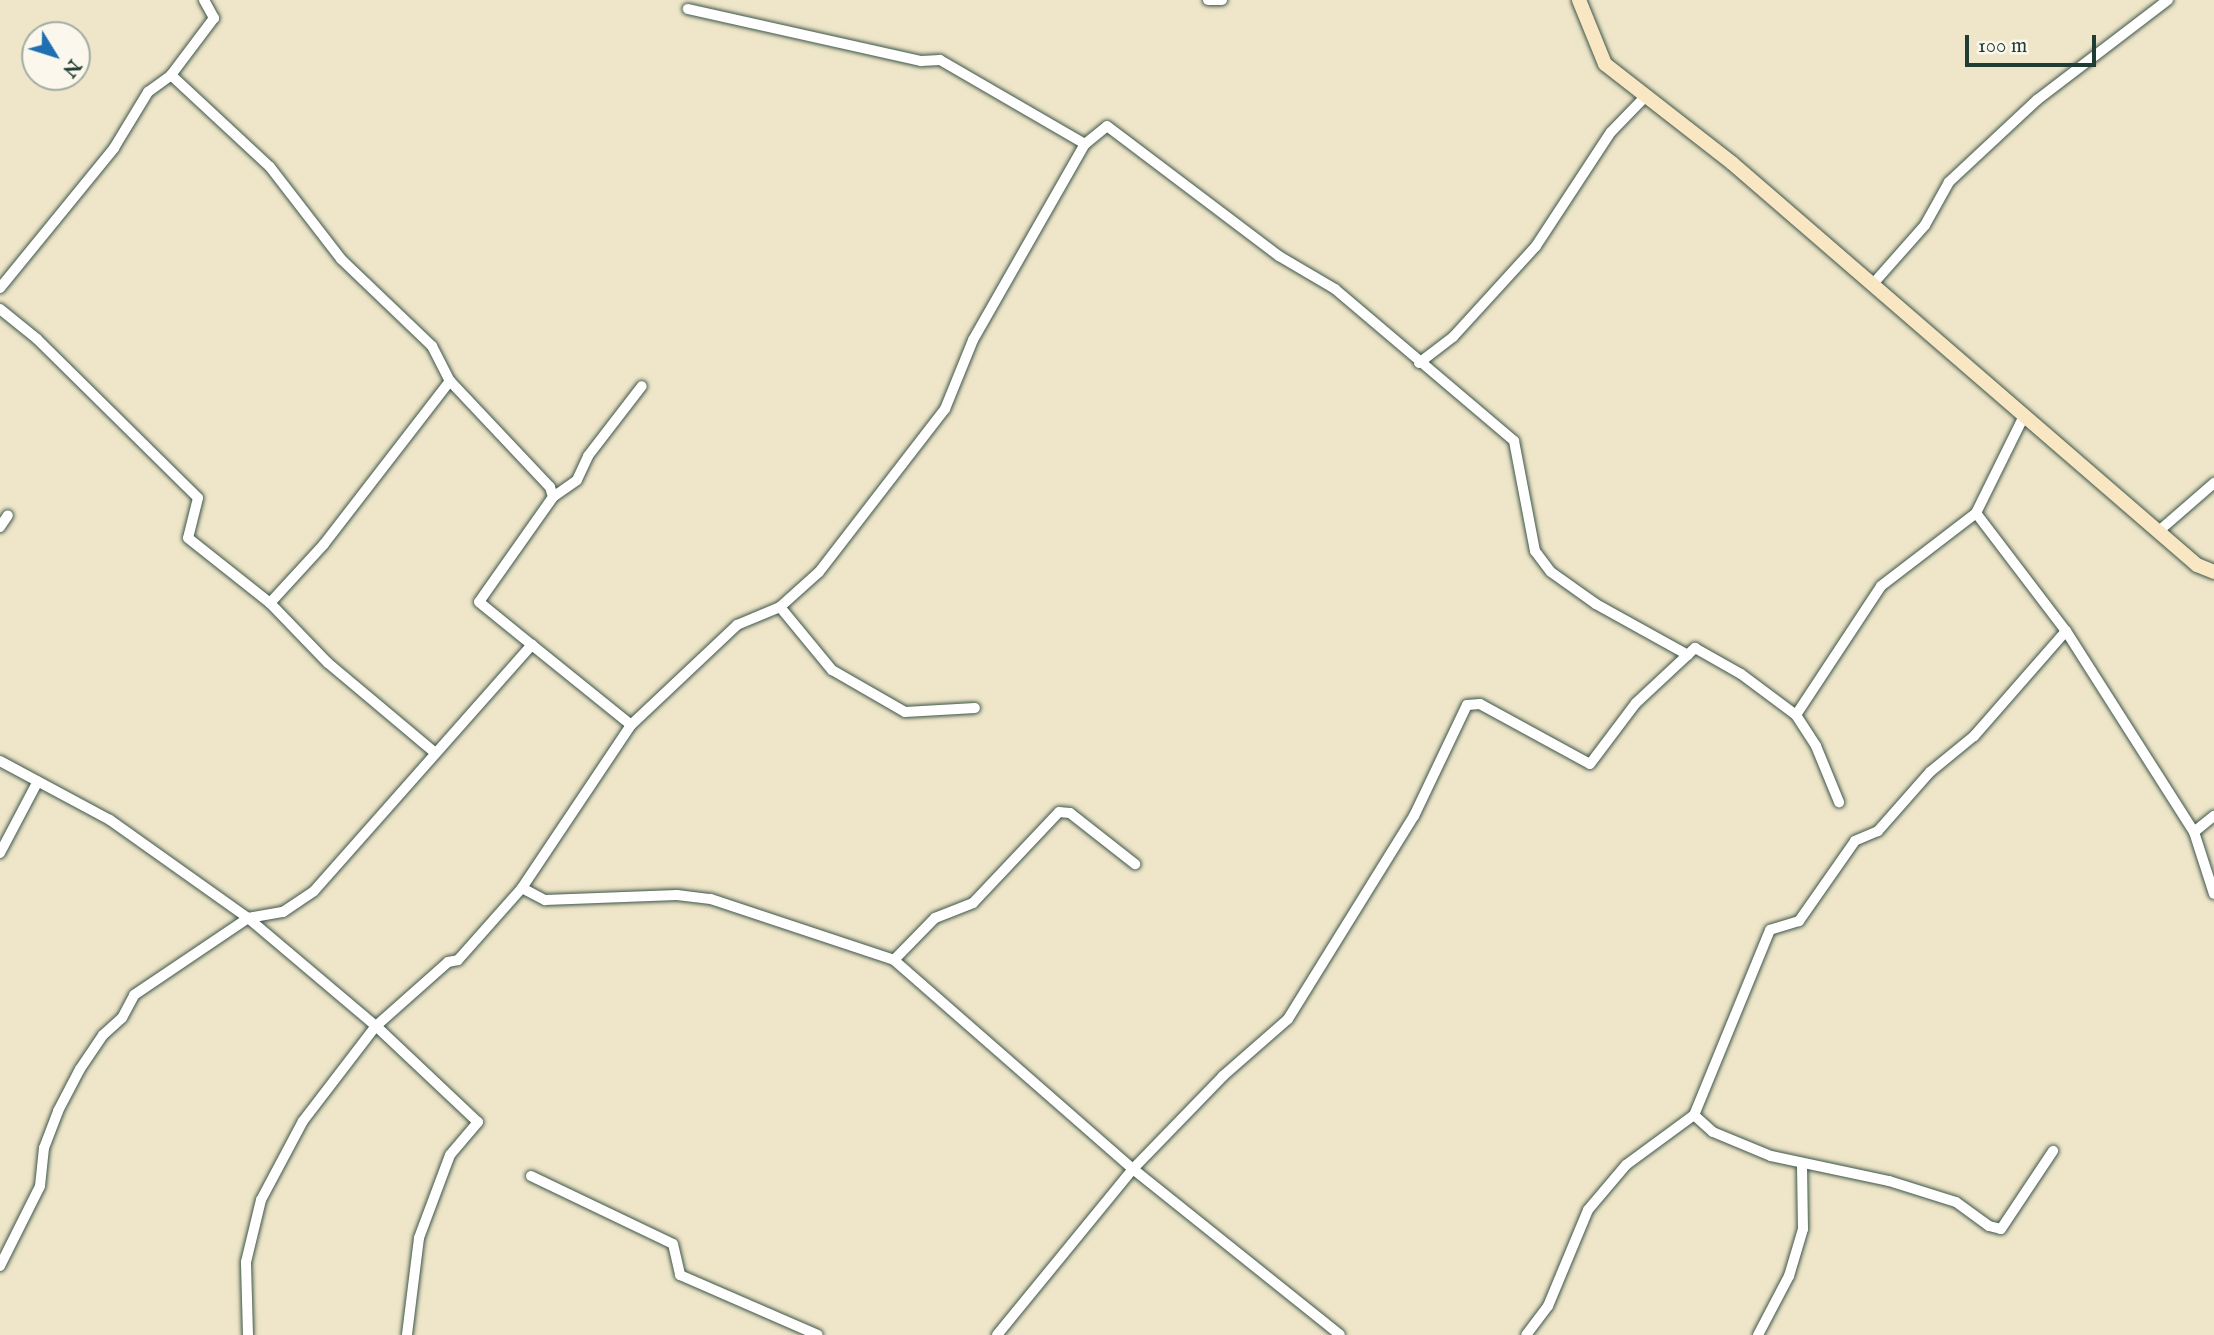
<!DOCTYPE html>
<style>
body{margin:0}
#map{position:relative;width:2214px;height:1335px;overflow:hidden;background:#efe6c9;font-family:"IM FELL English",serif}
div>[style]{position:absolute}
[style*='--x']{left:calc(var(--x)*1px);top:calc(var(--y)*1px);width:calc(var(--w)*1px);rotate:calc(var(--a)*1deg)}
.roads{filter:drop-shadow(0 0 2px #3e564a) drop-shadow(0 0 2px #3e564a)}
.street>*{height:10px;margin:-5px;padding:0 5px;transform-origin:5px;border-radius:5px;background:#fff}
.secondary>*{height:14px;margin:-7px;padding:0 7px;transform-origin:7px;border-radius:7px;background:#f9e7c3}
span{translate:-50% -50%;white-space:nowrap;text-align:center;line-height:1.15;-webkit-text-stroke:5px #fbf7ec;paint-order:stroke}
.north{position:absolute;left:21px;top:21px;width:70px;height:70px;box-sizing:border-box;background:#fbf7ec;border:2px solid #a3ada2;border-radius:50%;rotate:128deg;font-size:19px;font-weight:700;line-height:28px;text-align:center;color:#1f3d34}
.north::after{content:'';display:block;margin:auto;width:24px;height:32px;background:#1f6fb2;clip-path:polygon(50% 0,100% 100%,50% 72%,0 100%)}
.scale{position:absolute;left:1965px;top:35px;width:131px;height:32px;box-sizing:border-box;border:4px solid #1f3d34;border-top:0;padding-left:9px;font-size:21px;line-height:24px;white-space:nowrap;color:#1f3d34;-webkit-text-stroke:5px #fbf7ec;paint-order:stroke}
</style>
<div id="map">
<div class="roads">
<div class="street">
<i style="--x:204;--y:0;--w:21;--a:61"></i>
<i style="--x:214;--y:18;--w:71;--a:127"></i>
<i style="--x:171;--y:75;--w:135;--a:42.9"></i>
<i style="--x:270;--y:167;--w:116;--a:52.3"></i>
<i style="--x:341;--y:259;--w:126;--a:43.7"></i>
<i style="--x:432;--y:346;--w:39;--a:63"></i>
<i style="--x:450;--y:381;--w:146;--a:46.7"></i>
<i style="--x:550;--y:487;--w:10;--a:73"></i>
<i style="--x:553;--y:497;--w:128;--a:125.2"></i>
<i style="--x:479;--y:602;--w:68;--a:39.1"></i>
<i style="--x:1208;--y:0;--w:14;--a:0"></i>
<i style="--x:1085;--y:144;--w:28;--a:-39"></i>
<i style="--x:1107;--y:126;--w:216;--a:37.1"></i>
<i style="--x:1279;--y:256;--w:65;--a:30.5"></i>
<i style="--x:1335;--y:289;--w:235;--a:40.3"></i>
<i style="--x:1514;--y:441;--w:112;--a:79.2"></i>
<i style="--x:1535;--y:551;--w:26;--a:53"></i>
<i style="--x:1551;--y:572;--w:55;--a:35.4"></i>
<i style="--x:1596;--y:604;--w:105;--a:29"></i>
<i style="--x:1872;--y:285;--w:80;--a:-48.5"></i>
<i style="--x:1925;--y:225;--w:49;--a:-60.8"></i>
<i style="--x:1949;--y:182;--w:120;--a:-43"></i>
<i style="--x:2037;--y:100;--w:165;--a:-37.4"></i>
<i style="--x:0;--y:288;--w:181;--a:-50.8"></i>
<i style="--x:114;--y:148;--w:66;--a:-58.7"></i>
<i style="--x:148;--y:92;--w:29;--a:-36"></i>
<i style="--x:0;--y:309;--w:48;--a:39"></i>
<i style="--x:37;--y:339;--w:226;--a:44.6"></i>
<i style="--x:198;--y:498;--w:41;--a:104"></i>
<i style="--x:188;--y:538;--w:105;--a:38.4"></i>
<i style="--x:270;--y:603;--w:83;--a:46"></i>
<i style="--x:328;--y:663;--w:138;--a:40"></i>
<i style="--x:1419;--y:363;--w:43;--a:-37.4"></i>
<i style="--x:1453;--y:337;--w:123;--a:-47.6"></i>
<i style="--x:1536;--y:246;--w:136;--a:-56.7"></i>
<i style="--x:1611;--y:132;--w:47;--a:-45.9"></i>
<i style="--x:553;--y:497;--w:29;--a:-35"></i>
<i style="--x:577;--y:480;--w:26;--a:-65"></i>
<i style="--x:588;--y:456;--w:88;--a:-52.4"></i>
<i style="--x:1976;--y:513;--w:108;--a:-63.7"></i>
<i style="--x:0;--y:527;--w:14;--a:-56"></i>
<i style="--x:2160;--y:530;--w:72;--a:-41"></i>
<i style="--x:270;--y:603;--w:80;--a:-47.5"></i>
<i style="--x:324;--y:544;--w:206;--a:-52.3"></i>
<i style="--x:780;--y:607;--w:82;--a:50.5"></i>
<i style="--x:832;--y:670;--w:84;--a:29.9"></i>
<i style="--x:905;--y:712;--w:70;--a:-3.3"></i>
<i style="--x:2066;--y:631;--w:238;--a:57.5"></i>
<i style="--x:2194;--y:832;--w:65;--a:72.1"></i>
<i style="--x:1796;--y:715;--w:37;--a:57"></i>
<i style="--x:1816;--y:746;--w:61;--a:67.7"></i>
<i style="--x:631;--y:725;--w:146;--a:-43.3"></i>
<i style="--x:737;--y:625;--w:47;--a:-22.7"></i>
<i style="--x:780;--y:607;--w:52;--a:-41.9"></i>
<i style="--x:819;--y:572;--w:206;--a:-52.3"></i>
<i style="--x:945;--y:409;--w:74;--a:-67.9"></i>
<i style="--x:973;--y:340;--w:226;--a:-60.3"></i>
<i style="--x:1085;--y:144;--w:168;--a:-149.9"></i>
<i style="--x:940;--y:60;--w:19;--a:177"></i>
<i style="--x:921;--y:61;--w:239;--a:-167.4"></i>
<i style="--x:0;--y:761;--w:125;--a:28.2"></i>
<i style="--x:110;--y:820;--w:169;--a:35.4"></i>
<i style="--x:248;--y:918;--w:167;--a:40.2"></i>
<i style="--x:376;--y:1026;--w:140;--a:43.3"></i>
<i style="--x:478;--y:1122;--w:43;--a:130.3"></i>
<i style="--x:450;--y:1155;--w:89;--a:110.5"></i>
<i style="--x:419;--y:1238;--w:98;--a:97.1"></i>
<i style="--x:2194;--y:832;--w:26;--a:-39"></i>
<i style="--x:0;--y:853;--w:81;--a:-62.2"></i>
<i style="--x:894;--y:960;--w:59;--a:-45.7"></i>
<i style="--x:935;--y:918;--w:41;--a:-21.5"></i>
<i style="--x:973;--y:903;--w:125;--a:-46.6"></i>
<i style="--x:1059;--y:812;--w:11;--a:5"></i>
<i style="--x:1070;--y:813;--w:83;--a:38.1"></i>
<i style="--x:1694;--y:1115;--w:25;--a:42"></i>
<i style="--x:1713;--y:1132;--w:63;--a:22.5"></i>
<i style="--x:1771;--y:1156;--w:121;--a:12"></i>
<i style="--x:1889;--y:1181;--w:70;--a:17.4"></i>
<i style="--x:1956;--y:1202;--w:41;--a:36"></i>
<i style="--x:1989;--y:1226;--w:12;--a:14"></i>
<i style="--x:2001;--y:1229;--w:94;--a:-56.3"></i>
<i style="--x:531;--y:1176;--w:157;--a:25.6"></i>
<i style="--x:673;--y:1244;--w:32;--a:77"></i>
<i style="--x:680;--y:1275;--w:150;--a:23.5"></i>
<i style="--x:0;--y:1266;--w:89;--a:-63.4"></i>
<i style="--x:40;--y:1186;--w:38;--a:-84"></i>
<i style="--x:44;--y:1148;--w:40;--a:-69"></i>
<i style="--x:58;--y:1111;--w:47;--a:-62.4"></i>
<i style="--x:80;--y:1069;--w:41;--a:-55.9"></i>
<i style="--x:103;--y:1035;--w:25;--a:-42"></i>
<i style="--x:122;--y:1018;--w:26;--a:-62"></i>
<i style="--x:134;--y:995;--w:138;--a:-34"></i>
<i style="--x:248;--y:918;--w:36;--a:-10"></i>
<i style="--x:283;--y:912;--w:37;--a:-34"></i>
<i style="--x:314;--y:891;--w:329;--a:-48.5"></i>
<i style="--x:532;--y:645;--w:127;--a:38.9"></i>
<i style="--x:631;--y:725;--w:196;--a:123.8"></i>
<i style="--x:522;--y:888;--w:26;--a:28"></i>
<i style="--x:545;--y:900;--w:132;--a:-2.2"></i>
<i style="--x:677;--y:895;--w:34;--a:7"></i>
<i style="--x:711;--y:899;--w:193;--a:18.4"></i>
<i style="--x:894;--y:960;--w:317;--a:41.2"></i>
<i style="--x:1133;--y:1169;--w:265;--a:38.7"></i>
<i style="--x:248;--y:1335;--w:73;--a:-91.6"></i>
<i style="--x:246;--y:1262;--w:64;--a:-76.4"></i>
<i style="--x:261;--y:1200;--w:89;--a:-62"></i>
<i style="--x:303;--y:1121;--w:120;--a:-52.5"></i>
<i style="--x:376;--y:1026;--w:96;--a:-41.6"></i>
<i style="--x:448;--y:962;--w:10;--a:-11"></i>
<i style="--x:458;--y:960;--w:96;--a:-48.4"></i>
<i style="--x:997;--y:1335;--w:215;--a:-50.7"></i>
<i style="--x:1133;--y:1169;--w:129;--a:-45.9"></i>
<i style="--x:1223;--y:1076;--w:86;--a:-41.2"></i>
<i style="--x:1288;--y:1019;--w:239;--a:-58.2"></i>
<i style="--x:1414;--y:816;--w:123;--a:-64.5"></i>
<i style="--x:1467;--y:705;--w:13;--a:-4"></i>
<i style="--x:1480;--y:704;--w:125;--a:28.6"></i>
<i style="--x:1590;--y:764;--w:76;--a:-53"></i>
<i style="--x:1636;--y:703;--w:81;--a:-43"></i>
<i style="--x:1695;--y:648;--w:53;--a:29.5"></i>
<i style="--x:1741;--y:674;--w:69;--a:36.7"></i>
<i style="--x:1796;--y:715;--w:154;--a:-56.6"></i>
<i style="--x:1881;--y:586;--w:120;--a:-37.5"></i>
<i style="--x:1976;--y:513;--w:148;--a:52.7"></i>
<i style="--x:2066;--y:631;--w:140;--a:131.2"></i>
<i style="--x:1974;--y:736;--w:57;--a:140.7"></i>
<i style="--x:1930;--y:772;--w:79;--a:131.4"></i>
<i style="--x:1878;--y:831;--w:25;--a:157"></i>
<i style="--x:1855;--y:841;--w:98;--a:125"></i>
<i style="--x:1799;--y:921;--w:30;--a:163"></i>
<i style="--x:1770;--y:930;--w:200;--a:112.3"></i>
<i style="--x:1694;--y:1115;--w:84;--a:143.7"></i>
<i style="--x:1626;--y:1165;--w:59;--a:130.2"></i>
<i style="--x:1588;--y:1210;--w:104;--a:112.6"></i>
<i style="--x:1548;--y:1306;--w:36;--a:127"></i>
<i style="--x:1758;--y:1335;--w:67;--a:-62.3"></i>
<i style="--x:1789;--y:1276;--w:49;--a:-73.4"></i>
<i style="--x:1803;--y:1229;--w:65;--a:-90.9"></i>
</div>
<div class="secondary">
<i style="--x:1579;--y:0;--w:69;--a:67.9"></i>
<i style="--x:1605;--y:64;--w:161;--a:37.9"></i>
<i style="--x:1732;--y:163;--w:615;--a:40.84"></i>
<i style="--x:2197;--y:565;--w:18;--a:22"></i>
</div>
</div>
<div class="north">N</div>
<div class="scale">100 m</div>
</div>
